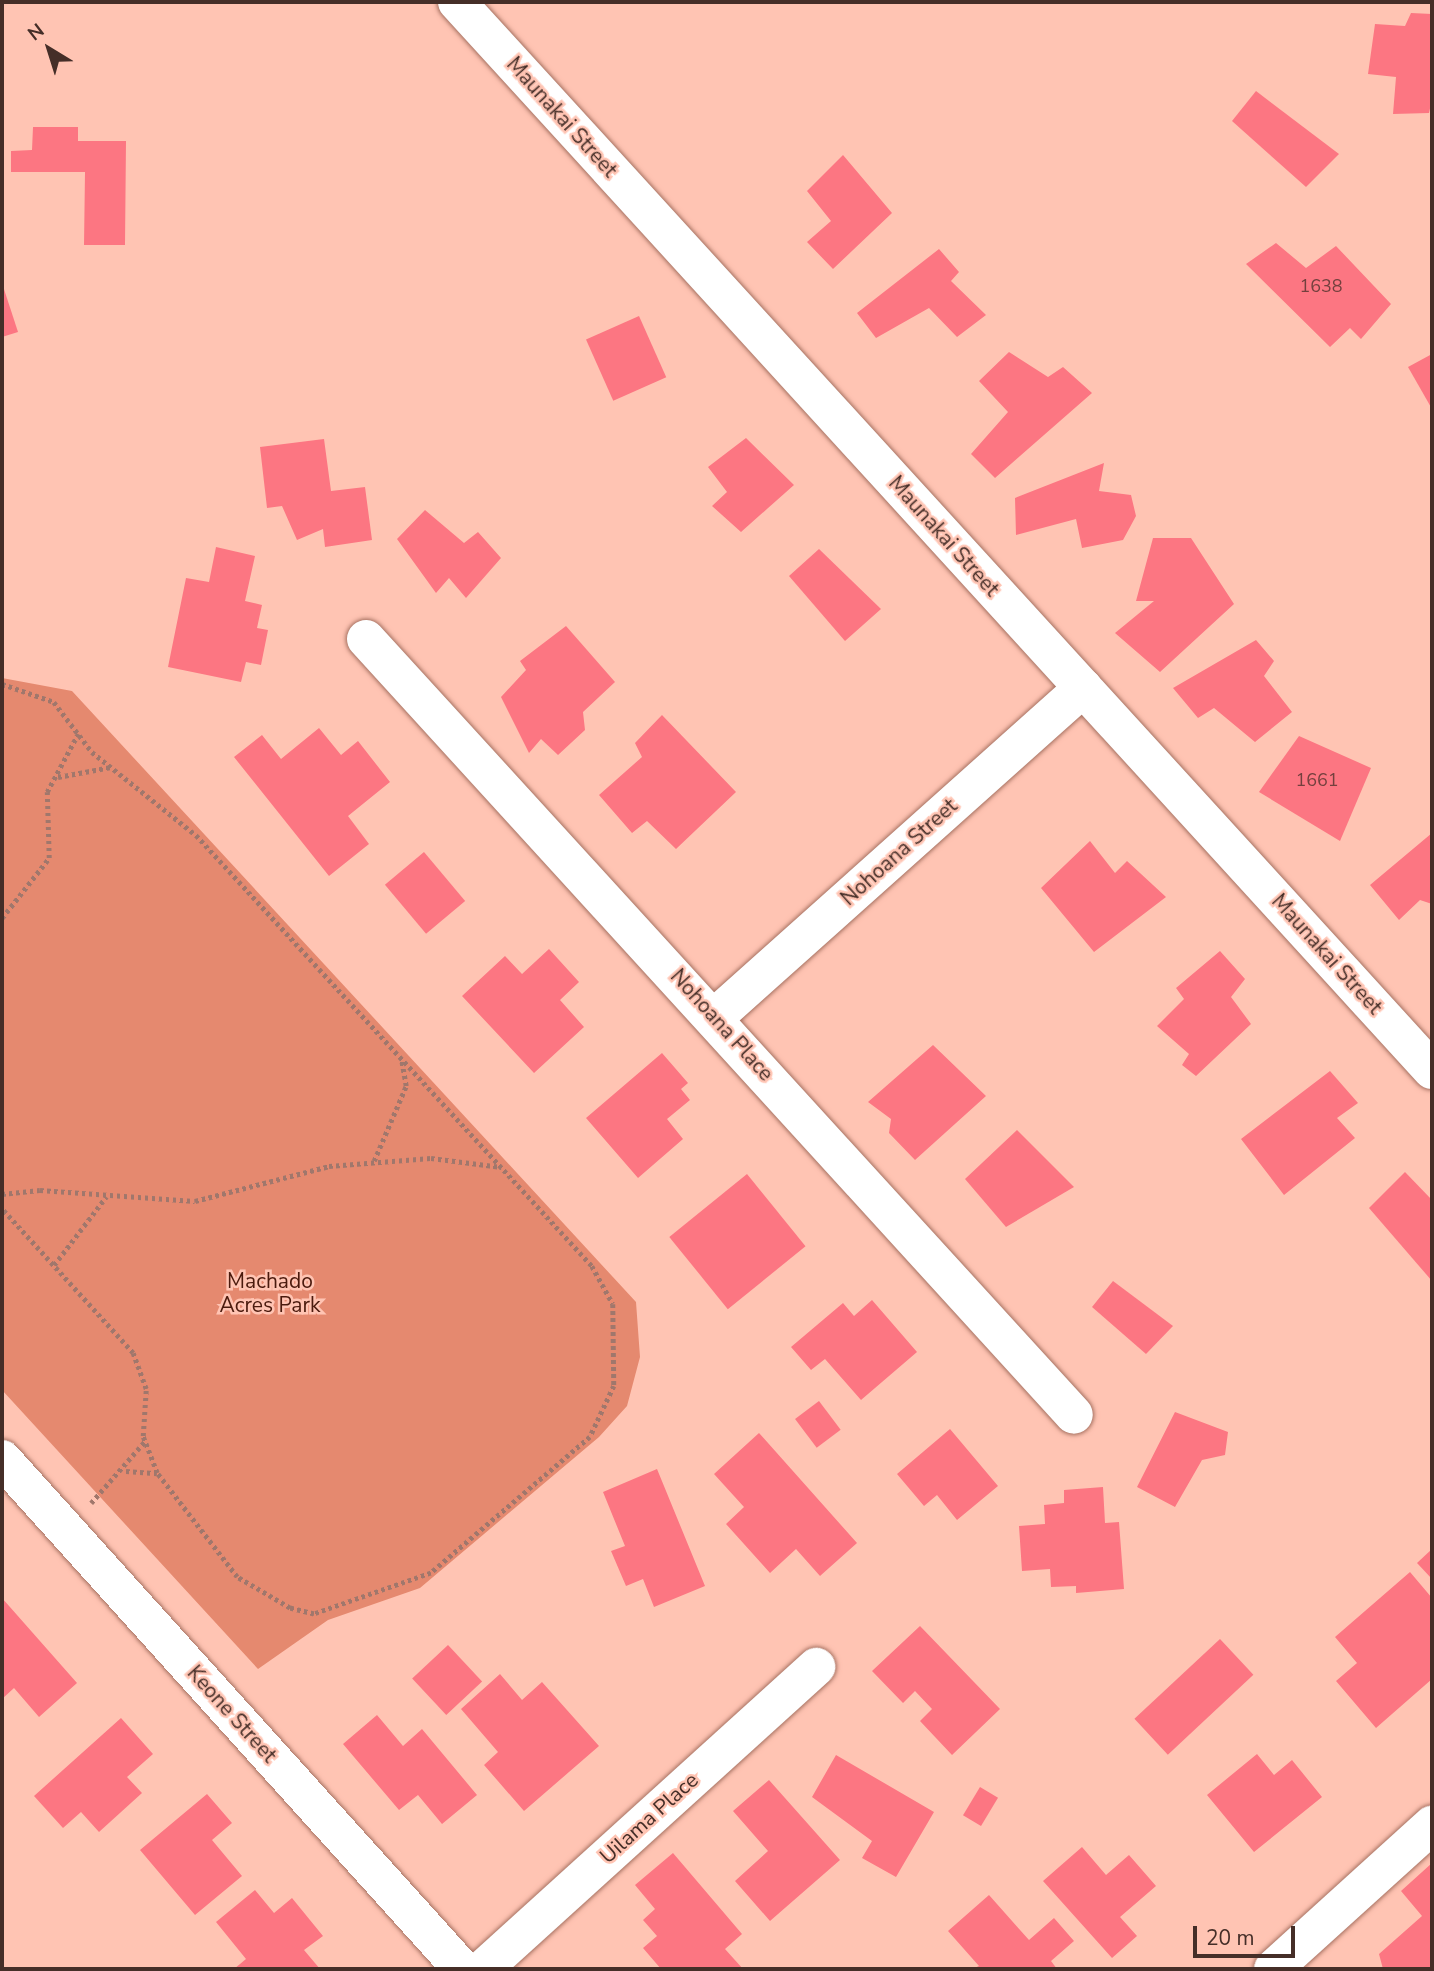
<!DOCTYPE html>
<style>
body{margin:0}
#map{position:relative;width:1434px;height:1971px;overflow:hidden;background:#ffc4b3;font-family:"Nunito Sans",sans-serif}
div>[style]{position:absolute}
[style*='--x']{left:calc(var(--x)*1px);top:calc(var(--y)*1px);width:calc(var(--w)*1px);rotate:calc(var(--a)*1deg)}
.green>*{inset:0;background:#e5896f}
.building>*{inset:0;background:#fc7682;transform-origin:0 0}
.path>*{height:4.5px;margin-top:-2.25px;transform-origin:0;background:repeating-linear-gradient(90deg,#a0776c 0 3.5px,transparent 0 7px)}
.roads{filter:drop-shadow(0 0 2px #a77262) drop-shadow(0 0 2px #a77262)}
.minor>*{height:38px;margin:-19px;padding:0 19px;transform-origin:19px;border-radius:19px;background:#fff}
.tertiary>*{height:38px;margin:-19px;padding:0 19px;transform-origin:19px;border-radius:19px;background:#fff}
span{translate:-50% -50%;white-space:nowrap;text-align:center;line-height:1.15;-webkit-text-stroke:5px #ffc4b3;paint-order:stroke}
.number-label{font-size:18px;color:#73403e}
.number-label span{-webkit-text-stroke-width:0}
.street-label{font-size:21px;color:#452e28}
.park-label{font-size:21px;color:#4b1a0d}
.frame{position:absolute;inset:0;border:4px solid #452e28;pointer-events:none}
.north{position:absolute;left:14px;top:14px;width:70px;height:70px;-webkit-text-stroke:5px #ffc4b3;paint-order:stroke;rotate:322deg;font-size:19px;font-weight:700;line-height:28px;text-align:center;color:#452e28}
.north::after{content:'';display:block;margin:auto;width:24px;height:32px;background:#452e28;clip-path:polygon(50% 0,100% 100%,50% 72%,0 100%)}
.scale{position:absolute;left:1193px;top:1926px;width:102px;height:32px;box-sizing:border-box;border:4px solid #452e28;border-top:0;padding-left:9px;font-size:21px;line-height:24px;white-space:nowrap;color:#452e28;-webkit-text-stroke:5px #ffc4b3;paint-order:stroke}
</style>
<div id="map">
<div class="green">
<i style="clip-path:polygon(2px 678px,72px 691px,636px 1302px,640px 1357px,627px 1406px,599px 1437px,420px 1588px,328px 1620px,258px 1669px,2px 1390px)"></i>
</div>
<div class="building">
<i style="clip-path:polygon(1411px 13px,1432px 14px,1432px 99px,1429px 113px,1393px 114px,1396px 77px,1368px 74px,1375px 24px,1405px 26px)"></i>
<i style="clip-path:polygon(1256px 91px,1339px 154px,1306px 187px,1232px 121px)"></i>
<i style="clip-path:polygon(33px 127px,78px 127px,78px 141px,126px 141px,125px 245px,84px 245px,85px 172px,11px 172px,11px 151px,32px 150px)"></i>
<i style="clip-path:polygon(843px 155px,892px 213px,833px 269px,807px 242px,831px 221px,807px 191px)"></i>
<i style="clip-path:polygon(1276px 243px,1306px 268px,1336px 246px,1391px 304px,1361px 339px,1350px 328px,1330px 347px,1246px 264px)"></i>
<i style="clip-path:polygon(939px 249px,959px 272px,951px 281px,986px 315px,957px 337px,929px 308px,876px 338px,857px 313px)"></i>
<i style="clip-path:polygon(2px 283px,18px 332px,2px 337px)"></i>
<i style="left:639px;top:316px;width:67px;height:58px;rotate:66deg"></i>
<i style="clip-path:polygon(1009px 352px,1048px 377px,1063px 367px,1092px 393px,995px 478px,971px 454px,1008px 412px,979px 381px)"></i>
<i style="clip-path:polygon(1432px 354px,1432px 409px,1408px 367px)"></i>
<i style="clip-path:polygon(746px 438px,794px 485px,741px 532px,712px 506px,727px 492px,708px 467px)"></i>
<i style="clip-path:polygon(324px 439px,331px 491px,365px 487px,372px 540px,325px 547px,323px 529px,297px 540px,282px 506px,267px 508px,260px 447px)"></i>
<i style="clip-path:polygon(1104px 463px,1099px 491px,1131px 495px,1136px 516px,1123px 540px,1082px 548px,1076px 519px,1016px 535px,1015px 498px)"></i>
<i style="clip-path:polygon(425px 510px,464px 543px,478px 532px,501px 558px,466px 598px,449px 578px,436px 593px,397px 539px)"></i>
<i style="clip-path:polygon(1153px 538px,1191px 538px,1234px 604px,1160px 672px,1115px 633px,1154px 601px,1136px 601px)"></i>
<i style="clip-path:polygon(216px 547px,255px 556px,245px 601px,262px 605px,257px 628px,268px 630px,261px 665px,246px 662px,241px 682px,168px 667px,186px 578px,209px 582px)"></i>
<i style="clip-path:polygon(819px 549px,881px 609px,845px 641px,789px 576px)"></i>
<i style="clip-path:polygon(566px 626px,615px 682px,583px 712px,585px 730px,558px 755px,541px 739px,529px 753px,501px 697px,526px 670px,520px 661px)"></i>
<i style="clip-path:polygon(1256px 640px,1274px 661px,1264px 676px,1292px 712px,1255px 742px,1214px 708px,1198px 718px,1173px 688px)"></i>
<i style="clip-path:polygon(662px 715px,736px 792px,676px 849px,647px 821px,632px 833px,599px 795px,642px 757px,635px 743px)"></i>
<i style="clip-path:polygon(319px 728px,341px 755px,358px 741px,390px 782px,348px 816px,369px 844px,329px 876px,234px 757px,262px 735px,281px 759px)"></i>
<i style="clip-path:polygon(1299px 736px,1371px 768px,1340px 841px,1259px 792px)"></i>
<i style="clip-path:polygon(1432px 833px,1432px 904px,1420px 900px,1399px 920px,1370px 885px)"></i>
<i style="clip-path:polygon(1090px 841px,1115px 873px,1127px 861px,1166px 897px,1094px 952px,1041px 888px)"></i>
<i style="left:424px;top:852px;width:64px;height:51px;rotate:50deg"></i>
<i style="clip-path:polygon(549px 949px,579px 982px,560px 1000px,584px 1027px,534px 1073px,462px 996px,505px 956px,522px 974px)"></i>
<i style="clip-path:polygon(1220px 951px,1245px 979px,1231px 997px,1251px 1024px,1196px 1076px,1182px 1065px,1189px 1054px,1157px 1026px,1184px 999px,1176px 988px)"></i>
<i style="clip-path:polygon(933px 1045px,986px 1096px,915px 1160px,889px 1133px,891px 1119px,868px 1102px)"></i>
<i style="clip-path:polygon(662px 1053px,688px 1083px,681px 1089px,690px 1100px,667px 1119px,683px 1139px,638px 1178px,586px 1118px)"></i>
<i style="clip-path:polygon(1330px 1071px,1358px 1103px,1337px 1118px,1355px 1138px,1284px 1195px,1241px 1139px)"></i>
<i style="clip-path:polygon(1017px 1130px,1074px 1187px,1006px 1227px,965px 1179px)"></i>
<i style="clip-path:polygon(1405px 1172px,1432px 1200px,1432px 1281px,1369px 1208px)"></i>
<i style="left:747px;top:1174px;width:93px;height:100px;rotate:51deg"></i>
<i style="clip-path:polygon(1113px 1281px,1173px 1326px,1146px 1354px,1092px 1307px)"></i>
<i style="clip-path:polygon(872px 1300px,917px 1352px,861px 1400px,825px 1359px,811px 1370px,791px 1347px,843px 1303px,854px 1316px)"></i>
<i style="left:819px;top:1401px;width:36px;height:30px;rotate:53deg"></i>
<i style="clip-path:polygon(1175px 1412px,1228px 1432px,1225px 1455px,1202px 1460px,1175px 1507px,1137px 1487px)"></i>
<i style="clip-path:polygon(950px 1429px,998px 1486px,957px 1520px,937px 1495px,924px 1506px,897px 1474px)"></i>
<i style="clip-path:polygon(759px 1433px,857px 1543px,820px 1576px,796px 1549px,770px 1573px,726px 1524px,744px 1507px,714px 1474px)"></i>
<i style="clip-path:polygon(657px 1469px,705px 1586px,654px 1607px,643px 1579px,626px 1586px,611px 1551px,625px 1546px,603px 1492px)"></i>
<i style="clip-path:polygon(1103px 1487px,1105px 1523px,1119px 1522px,1124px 1589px,1076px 1593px,1076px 1586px,1051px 1587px,1050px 1569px,1022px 1571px,1019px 1526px,1045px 1524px,1044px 1505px,1064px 1503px,1064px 1490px)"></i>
<i style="clip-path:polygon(1432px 1549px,1432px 1579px,1417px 1563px)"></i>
<i style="clip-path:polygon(1410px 1572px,1432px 1598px,1432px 1679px,1376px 1728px,1336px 1681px,1357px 1663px,1335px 1637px)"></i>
<i style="clip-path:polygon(2px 1598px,77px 1683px,39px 1717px,14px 1688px,2px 1699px)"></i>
<i style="clip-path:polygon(920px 1626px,1000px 1709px,952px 1755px,920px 1721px,932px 1709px,915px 1691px,903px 1703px,872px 1671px)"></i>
<i style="left:1220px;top:1639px;width:49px;height:117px;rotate:47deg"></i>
<i style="left:448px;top:1645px;width:50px;height:49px;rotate:47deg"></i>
<i style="clip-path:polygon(500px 1674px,522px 1700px,542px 1682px,599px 1746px,524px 1811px,484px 1765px,498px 1752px,461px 1709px)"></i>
<i style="clip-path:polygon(377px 1715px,403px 1746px,422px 1729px,477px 1795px,442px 1824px,418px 1795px,399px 1810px,343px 1744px)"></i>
<i style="clip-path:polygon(121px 1718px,153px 1754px,127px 1777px,142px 1793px,99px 1832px,81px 1812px,63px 1828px,34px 1796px)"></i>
<i style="clip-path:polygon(1257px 1754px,1274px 1775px,1292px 1760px,1322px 1797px,1254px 1852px,1207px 1795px)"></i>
<i style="clip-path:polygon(836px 1755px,934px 1812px,896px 1877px,862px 1858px,872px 1841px,812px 1797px)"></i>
<i style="clip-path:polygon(769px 1780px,840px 1860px,770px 1921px,735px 1881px,768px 1851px,733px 1811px)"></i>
<i style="left:980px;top:1787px;width:21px;height:33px;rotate:31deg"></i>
<i style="clip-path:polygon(207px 1794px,232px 1823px,212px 1840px,242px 1876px,195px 1915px,140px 1850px)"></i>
<i style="clip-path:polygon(1082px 1847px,1106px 1875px,1129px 1855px,1156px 1886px,1120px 1917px,1137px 1936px,1112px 1958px,1043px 1881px)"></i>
<i style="clip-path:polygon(673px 1853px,742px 1934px,725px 1949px,743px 1969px,661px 1969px,643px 1948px,657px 1936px,643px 1920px,655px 1909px,635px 1885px)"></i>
<i style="clip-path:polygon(1432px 1863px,1432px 1969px,1383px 1969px,1379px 1954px,1422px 1916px,1401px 1891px)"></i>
<i style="clip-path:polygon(255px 1890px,274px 1913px,292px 1898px,323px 1936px,304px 1950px,320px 1969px,234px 1969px,246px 1959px,216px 1922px)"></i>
<i style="clip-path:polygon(989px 1895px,1029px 1940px,1054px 1918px,1074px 1941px,1051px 1961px,1057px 1969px,972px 1969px,979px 1966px,948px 1931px)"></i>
</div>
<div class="path">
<i style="--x:2;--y:684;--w:55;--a:19.1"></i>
<i style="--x:54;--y:702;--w:63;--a:52.8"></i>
<i style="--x:92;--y:752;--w:133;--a:38.6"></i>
<i style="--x:196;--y:835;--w:585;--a:47.42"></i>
<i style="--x:592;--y:1266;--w:43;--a:61.1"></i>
<i style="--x:613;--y:1304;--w:82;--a:89.3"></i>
<i style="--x:614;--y:1386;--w:56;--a:115.2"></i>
<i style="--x:590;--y:1437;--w:209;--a:139.5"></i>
<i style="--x:431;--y:1573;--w:124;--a:160.7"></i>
<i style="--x:314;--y:1614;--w:25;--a:-166"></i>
<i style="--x:290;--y:1608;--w:61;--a:-149.7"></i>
<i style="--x:237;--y:1577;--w:131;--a:-127.6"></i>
<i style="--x:157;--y:1473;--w:40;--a:-111"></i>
<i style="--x:143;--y:1436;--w:47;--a:-86.3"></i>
<i style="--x:146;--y:1389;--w:38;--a:-110"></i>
<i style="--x:133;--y:1353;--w:195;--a:-132.3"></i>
<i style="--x:58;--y:777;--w:54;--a:-10.7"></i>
<i style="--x:2;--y:918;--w:76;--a:-51.9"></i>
<i style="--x:49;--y:858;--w:66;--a:-91.7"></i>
<i style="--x:47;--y:792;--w:66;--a:-61.9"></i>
<i style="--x:374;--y:1161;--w:82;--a:-66.9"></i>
<i style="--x:406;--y:1086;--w:28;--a:-100"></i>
<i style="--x:2;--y:1194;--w:38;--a:-6"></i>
<i style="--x:40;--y:1190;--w:155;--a:4.1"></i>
<i style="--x:195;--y:1201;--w:138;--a:-14.6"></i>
<i style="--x:329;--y:1166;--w:102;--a:-4.5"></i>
<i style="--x:431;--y:1158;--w:71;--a:7.3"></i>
<i style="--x:54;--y:1265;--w:86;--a:-52.6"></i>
<i style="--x:126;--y:1471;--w:31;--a:4"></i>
<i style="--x:91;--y:1503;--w:82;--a:-48.9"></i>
</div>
<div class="roads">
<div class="minor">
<i style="--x:457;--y:2;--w:1446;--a:47.61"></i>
<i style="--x:366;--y:639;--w:1050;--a:47.62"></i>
<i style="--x:715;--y:1017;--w:494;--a:-41.8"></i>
<i style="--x:2;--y:1459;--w:687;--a:47.95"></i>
<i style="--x:483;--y:1969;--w:450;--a:-42.2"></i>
</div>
<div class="tertiary">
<i style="--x:1273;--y:1969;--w:215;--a:-42.2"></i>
</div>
</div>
<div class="number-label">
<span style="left:1321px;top:286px">1638</span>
<span style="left:1317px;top:780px">1661</span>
</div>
<div class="street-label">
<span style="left:562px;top:117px;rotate:48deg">Maunakai Street</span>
<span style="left:944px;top:536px;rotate:48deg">Maunakai Street</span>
<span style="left:899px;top:852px;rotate:-42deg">Nohoana Street</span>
<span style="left:1327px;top:954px;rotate:48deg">Maunakai Street</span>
<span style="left:722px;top:1025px;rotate:48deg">Nohoana Place</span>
<span style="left:232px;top:1714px;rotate:48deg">Keone Street</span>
<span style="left:649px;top:1818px;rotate:-42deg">Uilama Place</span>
</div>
<div class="park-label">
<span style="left:270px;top:1293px">Machado<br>Acres Park</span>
</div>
<div class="frame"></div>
<div class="north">N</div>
<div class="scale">20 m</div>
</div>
